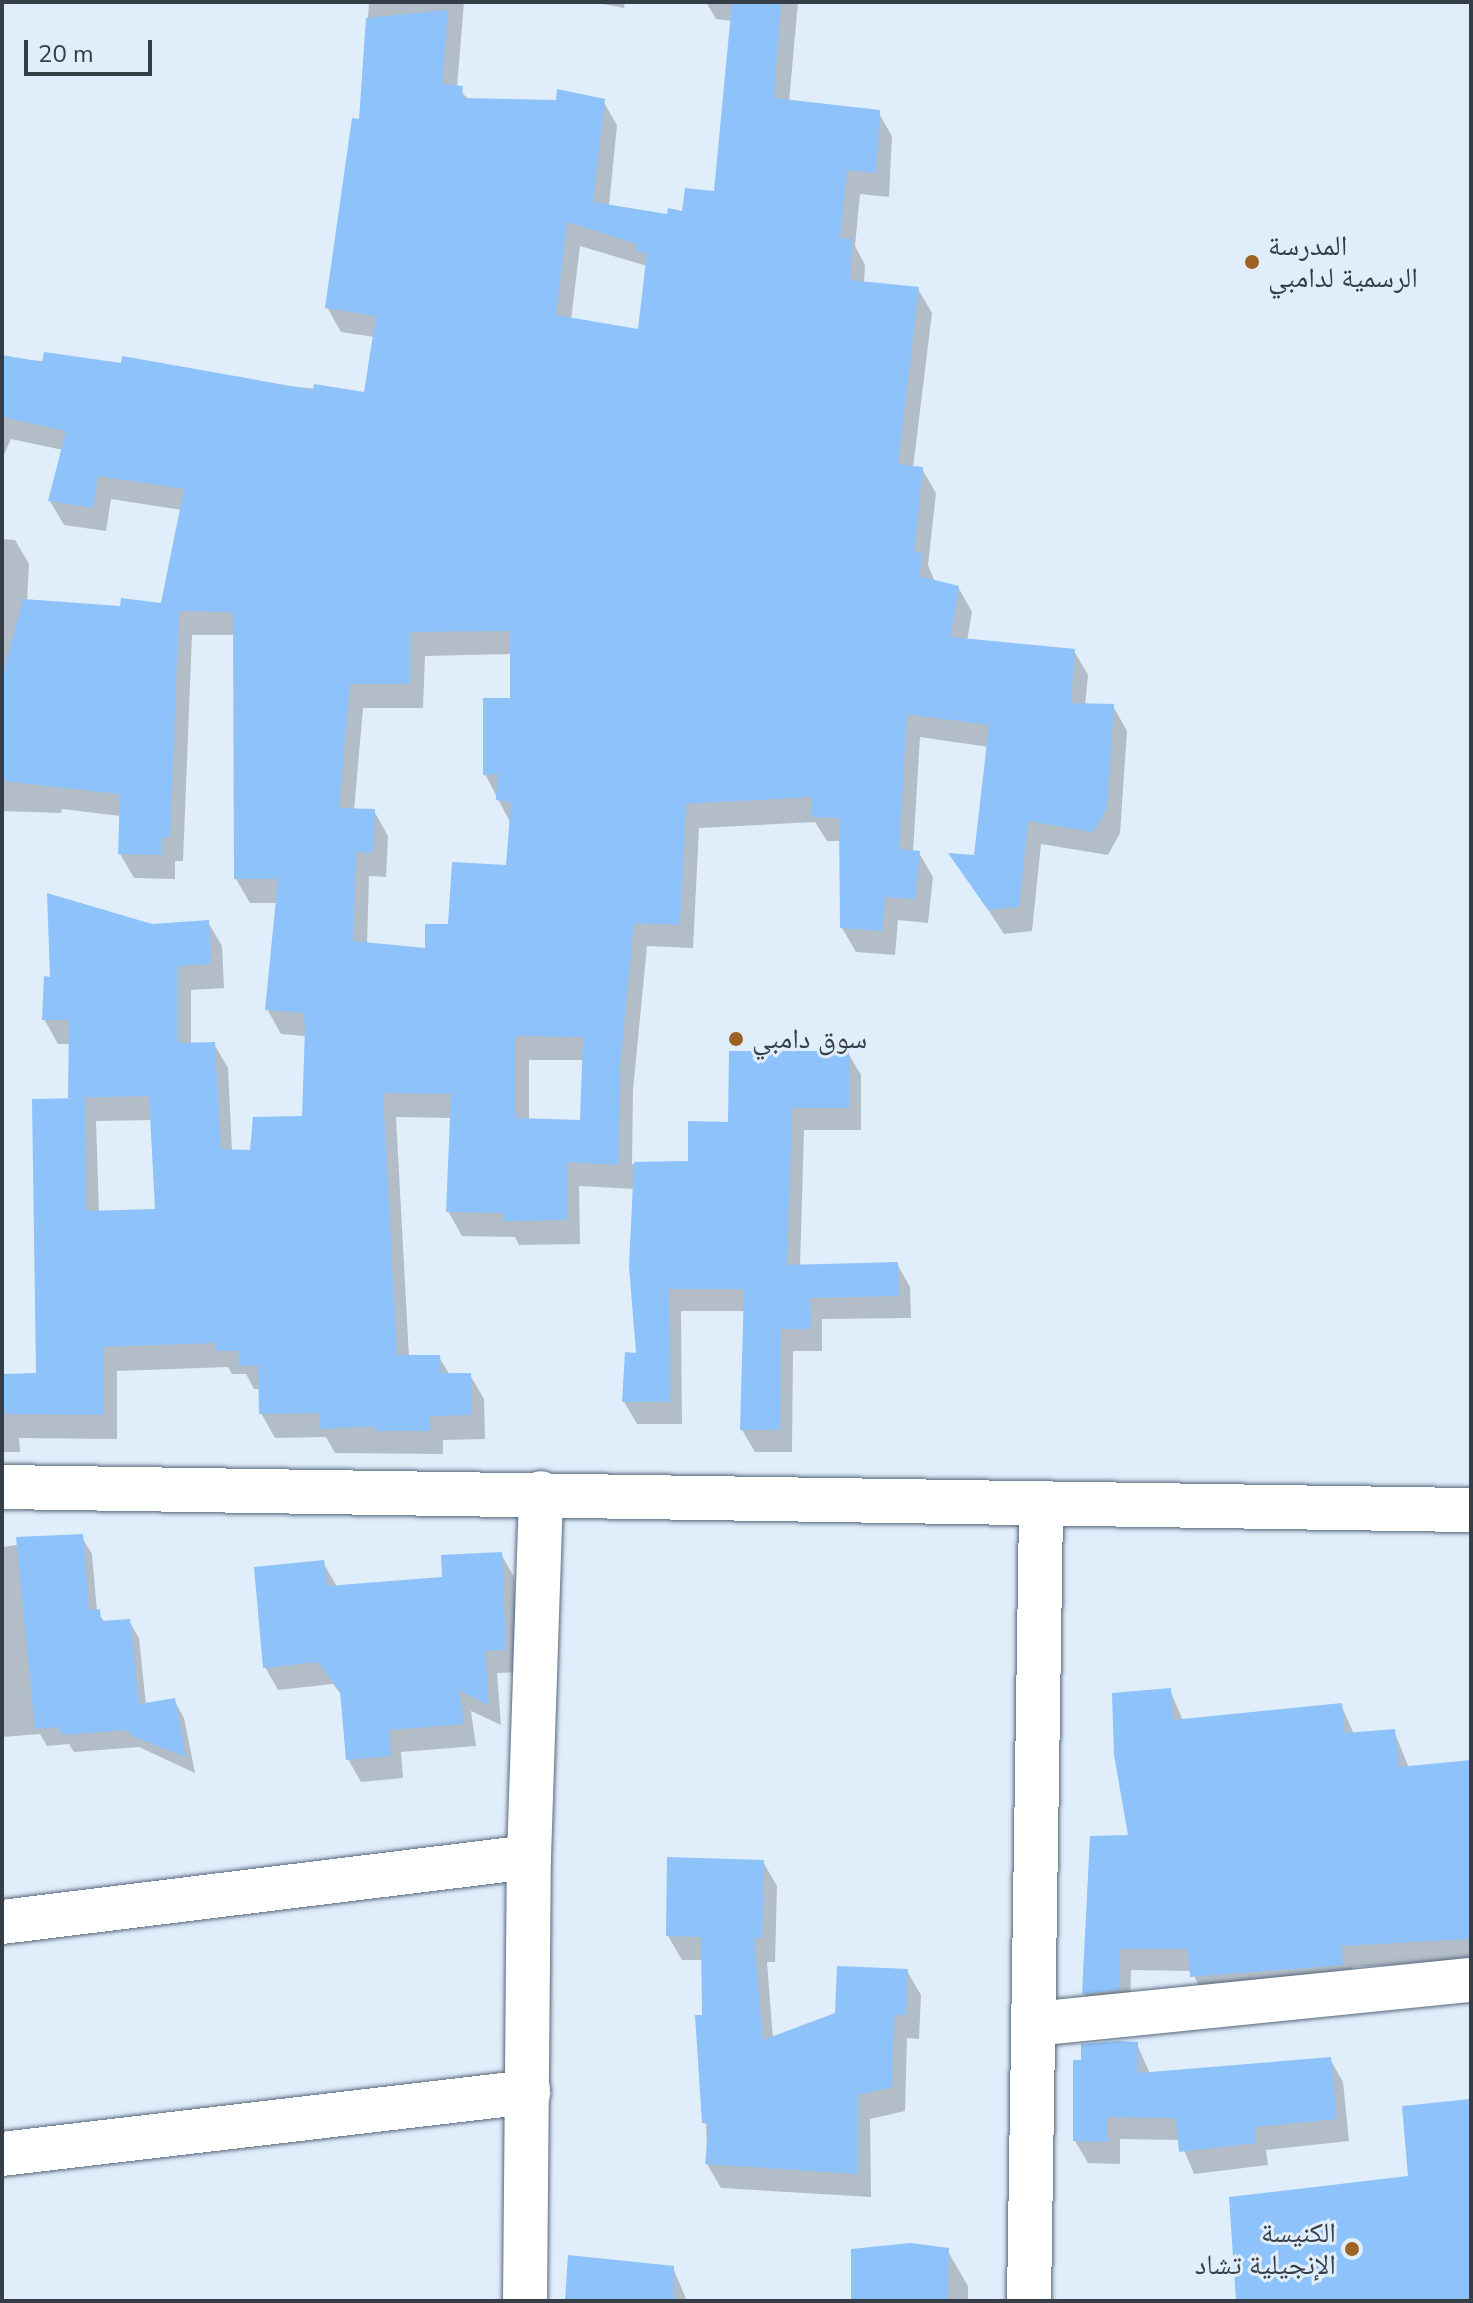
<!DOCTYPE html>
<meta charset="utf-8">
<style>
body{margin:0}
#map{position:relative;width:1473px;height:2303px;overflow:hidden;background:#e0edfb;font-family:"Nunito Sans","Noto Naskh Arabic",sans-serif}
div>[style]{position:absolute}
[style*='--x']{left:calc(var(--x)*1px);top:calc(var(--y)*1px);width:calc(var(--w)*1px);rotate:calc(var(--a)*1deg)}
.shadow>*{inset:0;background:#0003}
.building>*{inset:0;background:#8dc2fa}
.roads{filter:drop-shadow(0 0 2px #55677b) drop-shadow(0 0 2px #55677b)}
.street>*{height:44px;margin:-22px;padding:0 22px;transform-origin:22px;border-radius:22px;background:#fff}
.dots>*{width:22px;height:22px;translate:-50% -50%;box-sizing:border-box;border:4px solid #e0edfb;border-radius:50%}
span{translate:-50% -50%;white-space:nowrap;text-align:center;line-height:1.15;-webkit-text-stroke:6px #e0edfb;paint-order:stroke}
.poi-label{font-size:28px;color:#353d46}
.left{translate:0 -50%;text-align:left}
.right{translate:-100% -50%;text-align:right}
.frame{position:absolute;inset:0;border:4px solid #353d46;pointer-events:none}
.scale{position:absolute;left:24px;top:40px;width:128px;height:36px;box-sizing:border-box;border:4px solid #353d46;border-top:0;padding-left:10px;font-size:24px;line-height:28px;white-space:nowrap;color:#353d46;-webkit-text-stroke:6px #e0edfb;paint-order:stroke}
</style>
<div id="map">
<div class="shadow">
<i style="clip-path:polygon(evenodd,369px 2px,464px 2px,457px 87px,469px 100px,603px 101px,617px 125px,609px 206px,668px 216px,684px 213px,716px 193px,732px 21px,716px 19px,706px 2px,798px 2px,789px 102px,878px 112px,892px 136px,889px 197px,860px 194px,855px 246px,865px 265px,864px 283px,918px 289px,932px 313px,913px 468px,922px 469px,936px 493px,928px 565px,935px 582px,958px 587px,972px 612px,967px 641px,1074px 651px,1088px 675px,1085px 706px,1113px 706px,1127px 731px,1120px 833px,1108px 855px,1041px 844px,1032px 931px,1004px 934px,952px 855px,975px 857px,989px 747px,920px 737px,913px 852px,919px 853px,933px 877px,928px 923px,898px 920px,895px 955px,856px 952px,842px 928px,841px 841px,827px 841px,815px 822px,699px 828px,693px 948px,647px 946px,633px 1090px,632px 1164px,690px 1163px,730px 1124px,848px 1053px,861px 1075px,861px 1130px,804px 1130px,800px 1267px,897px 1264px,910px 1287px,911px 1318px,822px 1319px,822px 1351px,793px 1351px,792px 1452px,755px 1452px,742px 1430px,746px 1311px,681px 1311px,682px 1424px,637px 1424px,624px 1402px,638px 1355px,634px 1189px,579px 1186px,580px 1244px,519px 1245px,515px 1237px,462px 1236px,448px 1211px,452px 1118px,396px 1117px,409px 1357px,439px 1357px,450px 1375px,470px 1375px,484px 1399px,485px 1439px,443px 1440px,443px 1454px,335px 1453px,326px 1437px,275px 1438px,261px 1413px,260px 1389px,254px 1389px,246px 1374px,232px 1374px,228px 1367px,117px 1371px,117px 1439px,19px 1438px,20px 1452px,2px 1452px,2px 1376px,38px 1374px,72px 1100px,71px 1044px,58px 1044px,44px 1019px,52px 979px,151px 926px,208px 922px,222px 946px,224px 988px,191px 990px,191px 1044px,214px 1044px,228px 1068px,232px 1151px,252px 1152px,304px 1118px,305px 1036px,281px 1034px,267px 1009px,278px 903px,250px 903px,236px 879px,235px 635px,192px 635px,183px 861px,175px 861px,175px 879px,134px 878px,120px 854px,121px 816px,62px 809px,61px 813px,2px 811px,2px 539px,15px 540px,29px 564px,27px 601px,122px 608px,162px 606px,182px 510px,111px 499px,106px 531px,64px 525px,50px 501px,63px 450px,11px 439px,2px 459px,2px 357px,366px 394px,375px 337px,341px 332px,327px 307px,361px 121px,369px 2px,580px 246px,647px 266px,639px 331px,571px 320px,580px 246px,369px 2px,512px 654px,512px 700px,485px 774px,511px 824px,508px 867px,427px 951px,367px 945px,369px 876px,386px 877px,388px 836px,374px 811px,354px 811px,363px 708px,423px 708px,425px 656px,512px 654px,369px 2px,529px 1060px,584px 1060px,582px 1123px,529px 1121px,529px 1060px,369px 2px,153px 1120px,157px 1211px,99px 1213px,96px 1121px,153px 1120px)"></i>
<i style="clip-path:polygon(592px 2px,625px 2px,624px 8px)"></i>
<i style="clip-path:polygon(81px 1536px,92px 1554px,97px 1611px,105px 1623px,129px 1621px,139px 1638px,146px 1705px,174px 1700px,184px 1718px,195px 1773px,139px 1747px,74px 1752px,69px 1744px,47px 1746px,40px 1734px,2px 1737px,2px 1547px)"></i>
<i style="clip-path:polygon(501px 1554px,514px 1577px,518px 1672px,497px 1673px,501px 1725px,471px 1711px,476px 1746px,401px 1752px,403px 1778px,361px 1782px,348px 1759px,343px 1697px,333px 1684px,278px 1690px,265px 1667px,323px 1562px,337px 1587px,444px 1578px)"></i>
<i style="clip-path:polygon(1170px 1690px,1183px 1721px,1341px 1705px,1354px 1734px,1394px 1731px,1409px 1768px,1471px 1762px,1471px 1960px,1353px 1967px,1355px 1987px,1205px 1999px,1192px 1971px,1131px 1970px,1130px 2012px,1096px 2016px,1084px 1994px)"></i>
<i style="clip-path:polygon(763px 1862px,777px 1886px,775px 1962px,767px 1962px,773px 2039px,837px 2014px,907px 1971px,921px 1995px,919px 2039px,907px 2038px,905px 2111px,870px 2119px,871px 2197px,721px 2188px,707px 2164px,703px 1960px,682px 1960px,668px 1936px)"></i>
<i style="clip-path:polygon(1137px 2044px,1150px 2074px,1330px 2059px,1343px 2082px,1349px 2141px,1266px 2150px,1268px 2165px,1194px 2174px,1180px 2140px,1120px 2139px,1120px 2164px,1088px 2163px,1075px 2141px)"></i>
<i style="clip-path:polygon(947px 2250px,968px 2286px,968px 2301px,853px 2301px)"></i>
<i style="clip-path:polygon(673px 2268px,687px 2301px,567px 2301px)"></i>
</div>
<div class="building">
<i style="clip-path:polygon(evenodd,732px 2px,781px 2px,774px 98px,880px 110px,876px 173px,847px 170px,840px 238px,852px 239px,850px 280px,919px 287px,898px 464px,923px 467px,914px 552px,923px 553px,919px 576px,959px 586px,951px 637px,1075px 649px,1071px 703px,1114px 704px,1107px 807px,1094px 832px,1028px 821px,1019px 907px,988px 910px,948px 853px,974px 855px,989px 725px,907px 714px,899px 849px,920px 851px,915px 899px,885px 897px,882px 931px,840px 928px,839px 818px,811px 817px,812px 797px,686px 804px,680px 925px,634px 923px,620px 1065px,619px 1165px,567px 1162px,567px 1220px,503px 1221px,503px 1213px,446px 1212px,451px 1094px,383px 1093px,397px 1355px,440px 1355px,441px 1373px,471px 1373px,472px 1415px,430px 1416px,430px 1431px,374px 1431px,374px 1426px,319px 1429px,319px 1413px,259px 1414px,258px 1366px,238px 1365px,239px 1351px,216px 1351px,216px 1343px,104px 1347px,104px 1415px,2px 1414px,2px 1374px,36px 1373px,32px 1099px,85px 1098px,86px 1211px,155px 1209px,149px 1096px,68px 1098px,69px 1020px,42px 1020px,44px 976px,50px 977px,47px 893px,152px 924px,209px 920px,211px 964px,178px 966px,178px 1043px,215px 1042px,221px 1149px,250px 1150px,253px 1117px,302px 1116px,305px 1030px,304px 1013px,265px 1010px,278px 879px,234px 879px,233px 612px,179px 611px,170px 837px,162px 838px,162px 855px,118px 854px,120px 794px,2px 781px,2px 678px,23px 599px,120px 606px,121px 598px,161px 603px,184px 489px,98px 476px,93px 508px,48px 501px,66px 431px,2px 417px,2px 355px,42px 362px,44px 352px,121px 363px,122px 356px,313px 390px,314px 384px,364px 392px,376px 316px,325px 308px,352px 118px,359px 119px,366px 18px,448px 10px,442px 84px,463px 86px,462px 98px,556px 100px,557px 89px,605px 99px,593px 202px,667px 214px,668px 208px,682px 211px,685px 188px,714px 191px,732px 2px,567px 222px,637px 244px,636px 251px,647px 253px,638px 329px,556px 315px,567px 222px,732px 2px,510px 631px,510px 698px,483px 698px,483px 775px,498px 774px,496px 800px,511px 802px,506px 865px,452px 862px,448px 924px,425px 924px,425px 948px,353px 941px,356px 852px,373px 853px,375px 809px,339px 808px,350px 684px,410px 684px,410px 632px,510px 631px,732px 2px,516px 1036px,583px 1037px,580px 1120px,516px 1118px,516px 1036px)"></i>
<i style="clip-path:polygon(729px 1051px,849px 1051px,849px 1108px,792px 1108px,787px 1265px,898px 1262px,899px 1296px,810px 1298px,811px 1329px,781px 1329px,780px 1430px,740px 1430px,744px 1289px,669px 1289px,670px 1402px,622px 1402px,625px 1352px,636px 1353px,629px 1266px,634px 1162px,688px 1161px,688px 1121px,728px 1122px)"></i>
<i style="clip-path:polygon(83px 1534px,89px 1610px,100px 1609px,101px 1621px,130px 1619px,139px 1704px,175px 1698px,186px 1757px,130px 1735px,129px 1730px,62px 1735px,58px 1727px,35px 1729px,16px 1537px)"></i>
<i style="clip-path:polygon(502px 1552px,506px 1650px,485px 1651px,489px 1705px,459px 1690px,464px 1724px,389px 1730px,391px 1756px,346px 1760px,340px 1691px,318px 1662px,263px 1668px,254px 1567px,324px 1560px,327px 1586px,442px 1577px,441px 1555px)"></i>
<i style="clip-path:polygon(1171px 1688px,1173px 1720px,1342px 1703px,1345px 1733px,1395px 1729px,1399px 1767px,1471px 1760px,1471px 1939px,1341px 1946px,1343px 1965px,1190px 1977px,1188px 1949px,1119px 1949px,1119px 1990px,1082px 1994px,1090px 1836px,1128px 1835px,1114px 1755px,1112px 1693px)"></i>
<i style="clip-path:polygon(667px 1857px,764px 1860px,762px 1938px,754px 1938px,763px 2040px,835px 2013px,837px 1966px,908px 1969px,906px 2015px,894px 2015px,892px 2087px,858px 2095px,858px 2174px,705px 2164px,709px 2124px,702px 2123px,695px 2015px,702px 2015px,701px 1937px,666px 1936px)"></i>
<i style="clip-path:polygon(1118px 2041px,1138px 2042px,1138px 2073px,1331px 2057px,1337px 2119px,1255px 2127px,1256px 2143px,1179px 2152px,1176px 2118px,1108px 2117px,1108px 2142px,1073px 2141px,1073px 2060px,1081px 2060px,1081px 2044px)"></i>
<i style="clip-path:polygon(1471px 2099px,1471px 2301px,1236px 2301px,1229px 2197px,1408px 2176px,1402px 2106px)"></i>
<i style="clip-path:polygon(911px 2243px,949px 2248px,948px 2301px,851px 2301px,851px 2249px)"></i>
<i style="clip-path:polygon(568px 2255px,674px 2266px,674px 2301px,565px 2301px)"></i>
</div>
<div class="roads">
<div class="street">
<i style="--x:2;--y:1487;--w:1469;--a:0.9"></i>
<i style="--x:2;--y:1922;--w:531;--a:-7.03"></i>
<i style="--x:1035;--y:2024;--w:438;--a:-5.8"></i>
<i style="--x:2;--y:2154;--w:530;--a:-6.72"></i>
<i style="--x:525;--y:2301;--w:444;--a:-89.5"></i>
<i style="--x:529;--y:1857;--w:364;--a:-88.1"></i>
<i style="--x:1029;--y:2301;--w:794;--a:-89.13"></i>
</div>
</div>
<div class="dots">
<i style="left:1252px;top:262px;background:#9d6124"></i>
<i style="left:736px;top:1039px;background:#9d6124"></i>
<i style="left:1352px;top:2249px;background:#9d6124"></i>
</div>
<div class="poi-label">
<span class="left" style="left:1268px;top:262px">المدرسة<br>الرسمية لدامبي</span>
<span class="left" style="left:752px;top:1039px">سوق دامبي</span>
<span class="right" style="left:1336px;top:2249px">الكنيسة<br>الإنجيلية تشاد</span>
</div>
<div class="frame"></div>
<div class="scale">20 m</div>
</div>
